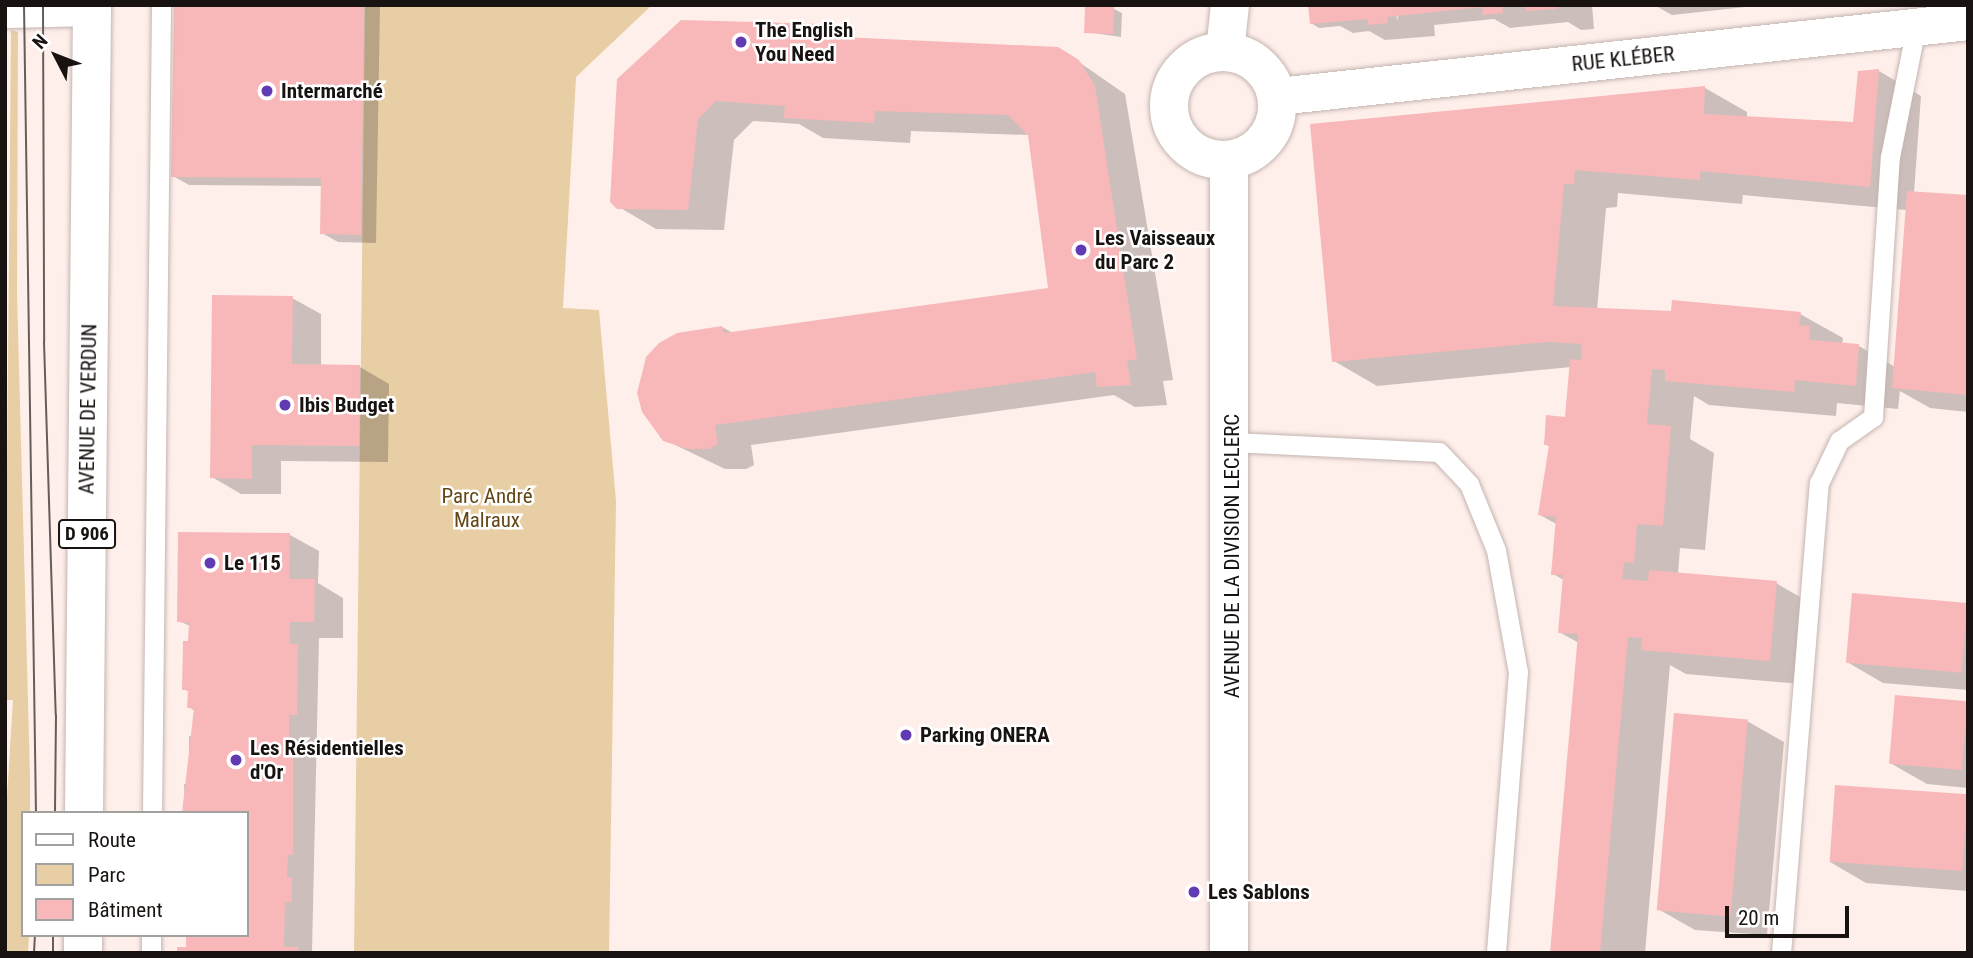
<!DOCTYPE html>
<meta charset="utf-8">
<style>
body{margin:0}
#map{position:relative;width:1973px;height:958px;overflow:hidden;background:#ffefea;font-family:"Roboto Condensed",sans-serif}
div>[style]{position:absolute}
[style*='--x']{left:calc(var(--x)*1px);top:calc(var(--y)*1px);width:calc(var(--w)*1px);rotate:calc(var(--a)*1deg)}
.green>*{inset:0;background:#e7cea5}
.shadow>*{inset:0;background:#0003}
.building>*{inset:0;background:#f8b8ba;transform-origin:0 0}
.roads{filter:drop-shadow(0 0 2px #c4b5b1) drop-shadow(0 0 2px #c4b5b1)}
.service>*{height:19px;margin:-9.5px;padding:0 9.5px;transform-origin:9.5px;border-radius:9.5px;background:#fff}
.minor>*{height:37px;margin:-18.5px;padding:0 18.5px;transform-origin:18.5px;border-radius:18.5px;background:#fff}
.tertiary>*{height:38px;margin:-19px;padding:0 19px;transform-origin:19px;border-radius:19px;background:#fff}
.tertiary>.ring{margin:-19px;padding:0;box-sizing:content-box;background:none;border:38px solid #fff;border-radius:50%}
.primary>*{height:38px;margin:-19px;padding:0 19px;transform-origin:19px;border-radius:19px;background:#fff}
.tram>*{height:2px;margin:-1px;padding:0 1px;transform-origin:1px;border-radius:1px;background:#665d5a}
.dots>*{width:19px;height:19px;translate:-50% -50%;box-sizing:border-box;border:4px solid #fff;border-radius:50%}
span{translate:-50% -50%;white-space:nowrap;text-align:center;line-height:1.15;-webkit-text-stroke:5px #fff;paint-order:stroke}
.shield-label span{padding:2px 5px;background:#fff;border:2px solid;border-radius:5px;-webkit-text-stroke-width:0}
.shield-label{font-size:19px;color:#181311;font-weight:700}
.poi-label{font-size:21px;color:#181311;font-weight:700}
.left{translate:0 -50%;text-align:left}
.street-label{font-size:21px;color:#181311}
.park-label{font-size:21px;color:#634816}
.frame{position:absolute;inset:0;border:7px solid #181311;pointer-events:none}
.legend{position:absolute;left:21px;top:811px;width:228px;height:126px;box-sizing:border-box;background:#fff;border:2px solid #a3a1a0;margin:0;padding:9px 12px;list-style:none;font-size:21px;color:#181311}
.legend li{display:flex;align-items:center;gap:14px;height:35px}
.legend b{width:35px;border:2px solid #a3a1a0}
.north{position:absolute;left:21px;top:21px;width:70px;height:70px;-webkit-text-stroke:5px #fff;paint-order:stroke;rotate:312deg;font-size:19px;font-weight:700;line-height:28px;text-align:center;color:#181311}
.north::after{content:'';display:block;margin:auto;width:24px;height:32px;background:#181311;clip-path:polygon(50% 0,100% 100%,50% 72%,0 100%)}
.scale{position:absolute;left:1725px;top:906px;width:124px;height:32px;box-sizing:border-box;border:4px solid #181311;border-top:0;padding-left:9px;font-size:21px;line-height:24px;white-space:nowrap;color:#181311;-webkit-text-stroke:5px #fff;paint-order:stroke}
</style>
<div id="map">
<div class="green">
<i style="clip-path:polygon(365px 5px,652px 5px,576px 77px,563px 308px,599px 310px,616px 501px,609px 953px,354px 953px)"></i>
<i style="clip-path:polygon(11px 30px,18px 32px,17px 293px,30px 776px,30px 813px,23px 813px,23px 935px,29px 935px,28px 953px,5px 953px,5px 830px,13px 700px,5px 700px)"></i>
</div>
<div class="shadow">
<i style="clip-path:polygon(175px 5px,380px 5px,376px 243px,338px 242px,322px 233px,323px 186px,189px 185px,173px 176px)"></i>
<i style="clip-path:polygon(1396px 5px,1397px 21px,1400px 5px,1592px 5px,1594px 29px,1581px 30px,1568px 22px,1510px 28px,1494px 19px,1434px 25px,1435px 36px,1385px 40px,1369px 31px,1353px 33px,1340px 26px,1319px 28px,1311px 23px)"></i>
<i style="clip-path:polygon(1654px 5px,1764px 5px,1672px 15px)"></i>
<i style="clip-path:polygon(1114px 9px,1122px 13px,1121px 37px,1086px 32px)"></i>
<i style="clip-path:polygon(821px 26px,842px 39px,1066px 53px,1125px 94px,1173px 380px,1163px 381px,1167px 405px,1135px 407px,1114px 395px,751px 445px,754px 465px,746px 469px,725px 469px,665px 440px,722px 327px,733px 333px,1050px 290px,1029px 135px,911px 131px,910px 143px,823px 138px,799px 124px,753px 121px,734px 140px,724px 230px,656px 229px,619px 207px,619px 80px)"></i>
<i style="clip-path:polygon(evenodd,1879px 71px,1921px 96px,1914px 193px,1968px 197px,1968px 412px,1930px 408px,1900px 391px,1898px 409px,1837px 403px,1836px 416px,1709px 405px,1694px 396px,1690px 439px,1714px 453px,1705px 550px,1680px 548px,1678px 574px,1776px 583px,1819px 608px,1812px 685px,1686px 674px,1670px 665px,1645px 953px,1551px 953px,1579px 643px,1559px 632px,1564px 580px,1553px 574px,1558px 525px,1540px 515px,1550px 447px,1545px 444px,1567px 419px,1571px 367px,1377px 386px,1334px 361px,1312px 126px,1705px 88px,1747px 112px,1747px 118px,1855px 124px,1879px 71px,1618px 193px,1742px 204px,1743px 195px,1907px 210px,1895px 367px,1859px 346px,1842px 345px,1843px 338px,1800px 314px,1597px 310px,1606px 208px,1617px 207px,1618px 193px)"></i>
<i style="clip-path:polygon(292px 298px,321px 314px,321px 366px,360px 367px,389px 384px,388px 462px,281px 461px,281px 494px,241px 494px,212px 477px)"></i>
<i style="clip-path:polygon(290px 535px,319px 551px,318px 583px,343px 598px,343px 638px,319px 638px,312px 953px,179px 953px,247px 935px,247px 813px,185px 813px,184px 784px,189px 784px,189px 736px,195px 737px,195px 711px,189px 707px,189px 692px,184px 689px,190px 626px,179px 621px)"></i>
<i style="clip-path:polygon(1968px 605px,1968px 690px,1883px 683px,1847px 662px)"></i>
<i style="clip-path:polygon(1968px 702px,1968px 788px,1927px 784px,1890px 763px)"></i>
<i style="clip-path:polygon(1747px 721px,1784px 742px,1767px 935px,1695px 930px,1658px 909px)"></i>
<i style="clip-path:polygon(1968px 797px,1968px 891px,1866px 883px,1830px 862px)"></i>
</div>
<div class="building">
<i style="clip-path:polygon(174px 5px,364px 5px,361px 235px,320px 234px,321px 178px,171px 177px)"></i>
<i style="clip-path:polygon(1308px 5px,1502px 5px,1503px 13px,1483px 15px,1482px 7px,1387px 17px,1388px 23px,1368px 25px,1368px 19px,1310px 24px)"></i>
<i style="clip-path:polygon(1525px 5px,1558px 5px,1558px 9px,1526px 11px)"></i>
<i style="left:1085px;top:6px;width:29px;height:27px;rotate:2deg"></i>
<i style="clip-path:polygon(681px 20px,821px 24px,821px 36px,1058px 47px,1079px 60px,1095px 86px,1137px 359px,1127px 361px,1131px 385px,1097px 387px,1095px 372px,715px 425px,718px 444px,709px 449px,687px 449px,663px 441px,642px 412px,637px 393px,646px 357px,659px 343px,677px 333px,722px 326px,724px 333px,1048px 288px,1028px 135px,1008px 115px,875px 111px,874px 123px,784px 118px,785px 106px,716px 101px,698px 119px,688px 210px,617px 209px,610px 202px,617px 79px)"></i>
<i style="clip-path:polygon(1879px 69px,1870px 187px,1700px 171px,1700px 180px,1575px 170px,1574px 184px,1564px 184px,1553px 306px,1671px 311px,1672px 300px,1801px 312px,1799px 325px,1810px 326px,1809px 340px,1859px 344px,1856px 386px,1795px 380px,1794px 392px,1665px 381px,1665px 370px,1652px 369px,1647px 424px,1671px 426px,1663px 526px,1637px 524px,1634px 563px,1624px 562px,1622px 579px,1648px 581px,1649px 570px,1777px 581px,1770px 661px,1641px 650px,1642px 638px,1628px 637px,1600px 953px,1550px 953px,1578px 634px,1558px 633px,1563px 575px,1551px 575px,1556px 517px,1538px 515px,1549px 445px,1544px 445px,1546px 415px,1565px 417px,1570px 359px,1581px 360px,1582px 344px,1547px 342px,1332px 362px,1310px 124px,1705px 86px,1704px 114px,1853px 122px,1858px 71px)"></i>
<i style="clip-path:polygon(1907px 191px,1968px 195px,1968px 395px,1892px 388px)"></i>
<i style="clip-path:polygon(212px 295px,293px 296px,292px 364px,360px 365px,359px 446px,252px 445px,252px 479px,210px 478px)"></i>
<i style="clip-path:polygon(178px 532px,290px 533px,289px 579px,315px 579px,314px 622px,290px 622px,290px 644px,298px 644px,297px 715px,289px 715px,289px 738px,293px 738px,293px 855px,288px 855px,287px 877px,292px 877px,292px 902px,285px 902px,284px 947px,298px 947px,298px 953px,177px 953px,177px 947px,186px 947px,186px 935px,247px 935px,247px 813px,182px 813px,194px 708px,187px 708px,188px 690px,182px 690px,183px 641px,188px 641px,189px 623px,177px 622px)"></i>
<i style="left:1852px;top:593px;width:116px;height:70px;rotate:5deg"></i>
<i style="left:1895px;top:695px;width:73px;height:69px;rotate:5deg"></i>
<i style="left:1674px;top:713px;width:74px;height:198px;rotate:5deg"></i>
<i style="left:1835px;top:785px;width:133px;height:77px;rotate:4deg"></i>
</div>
<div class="roads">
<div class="service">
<i style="--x:1232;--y:442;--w:207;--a:2.8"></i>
<i style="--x:1439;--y:452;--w:44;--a:46.8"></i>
<i style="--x:1469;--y:484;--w:71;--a:67.8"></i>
<i style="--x:1496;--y:550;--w:124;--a:79.8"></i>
<i style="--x:1518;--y:672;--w:282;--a:94.5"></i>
<i style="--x:152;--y:813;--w:808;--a:-89.36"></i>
<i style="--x:151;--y:953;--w:18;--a:-90"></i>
<i style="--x:1781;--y:953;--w:472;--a:-85.4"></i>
<i style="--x:1819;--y:483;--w:47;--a:-64.5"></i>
<i style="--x:1839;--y:441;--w:42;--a:-35.2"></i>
<i style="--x:1873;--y:417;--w:261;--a:-86.3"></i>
<i style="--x:1890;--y:157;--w:133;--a:-78.7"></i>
</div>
<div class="minor">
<i style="--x:5;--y:9;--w:87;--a:-1.3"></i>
<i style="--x:1278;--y:96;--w:694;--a:-6.2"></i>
</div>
<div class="tertiary">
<i style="--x:1225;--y:51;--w:46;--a:-83.8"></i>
<i class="ring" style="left:1169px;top:52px;width:70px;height:70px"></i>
<i style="--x:1229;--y:953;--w:793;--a:-90"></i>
</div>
<div class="primary">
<i style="--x:84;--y:813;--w:808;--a:-89.43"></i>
<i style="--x:83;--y:953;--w:18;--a:-90"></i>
</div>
</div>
<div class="tram">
<i style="--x:24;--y:5;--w:808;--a:89.15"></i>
<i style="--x:43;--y:5;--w:337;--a:89.8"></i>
<i style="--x:44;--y:342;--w:373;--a:88.2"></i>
<i style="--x:56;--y:715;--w:98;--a:90.6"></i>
<i style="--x:34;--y:953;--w:18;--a:-87"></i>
<i style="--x:53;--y:953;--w:18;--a:-90"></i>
</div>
<div class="dots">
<i style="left:741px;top:42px;background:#613bb3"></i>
<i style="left:267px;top:91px;background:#613bb3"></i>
<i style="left:1081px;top:250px;background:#613bb3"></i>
<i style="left:285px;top:405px;background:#613bb3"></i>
<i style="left:210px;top:563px;background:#613bb3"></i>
<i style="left:906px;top:735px;background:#613bb3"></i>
<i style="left:236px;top:760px;background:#613bb3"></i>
<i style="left:1194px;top:892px;background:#613bb3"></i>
</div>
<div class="shield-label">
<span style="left:87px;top:534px">D 906</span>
</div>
<div class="poi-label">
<span class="left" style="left:755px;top:42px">The English<br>You Need</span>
<span class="left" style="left:281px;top:91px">Intermarché</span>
<span class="left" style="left:1095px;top:250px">Les Vaisseaux<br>du Parc 2</span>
<span class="left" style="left:299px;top:405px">Ibis Budget</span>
<span class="left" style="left:224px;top:563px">Le 115</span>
<span class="left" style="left:920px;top:735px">Parking ONERA</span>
<span class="left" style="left:250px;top:760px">Les Résidentielles<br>d'Or</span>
<span class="left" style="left:1208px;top:892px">Les Sablons</span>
</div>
<div class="street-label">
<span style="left:1623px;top:59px;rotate:-6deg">RUE KLÉBER</span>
<span style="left:88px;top:409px;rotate:-89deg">AVENUE DE VERDUN</span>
<span style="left:1232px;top:556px;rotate:-90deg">AVENUE DE LA DIVISION LECLERC</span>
</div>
<div class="park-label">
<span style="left:487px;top:508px">Parc André<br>Malraux</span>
</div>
<div class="frame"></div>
<ul class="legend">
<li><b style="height:9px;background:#fff"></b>Route</li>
<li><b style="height:19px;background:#e7cea5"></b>Parc</li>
<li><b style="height:19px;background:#f8b8ba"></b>Bâtiment</li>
</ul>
<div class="north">N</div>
<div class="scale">20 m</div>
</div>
